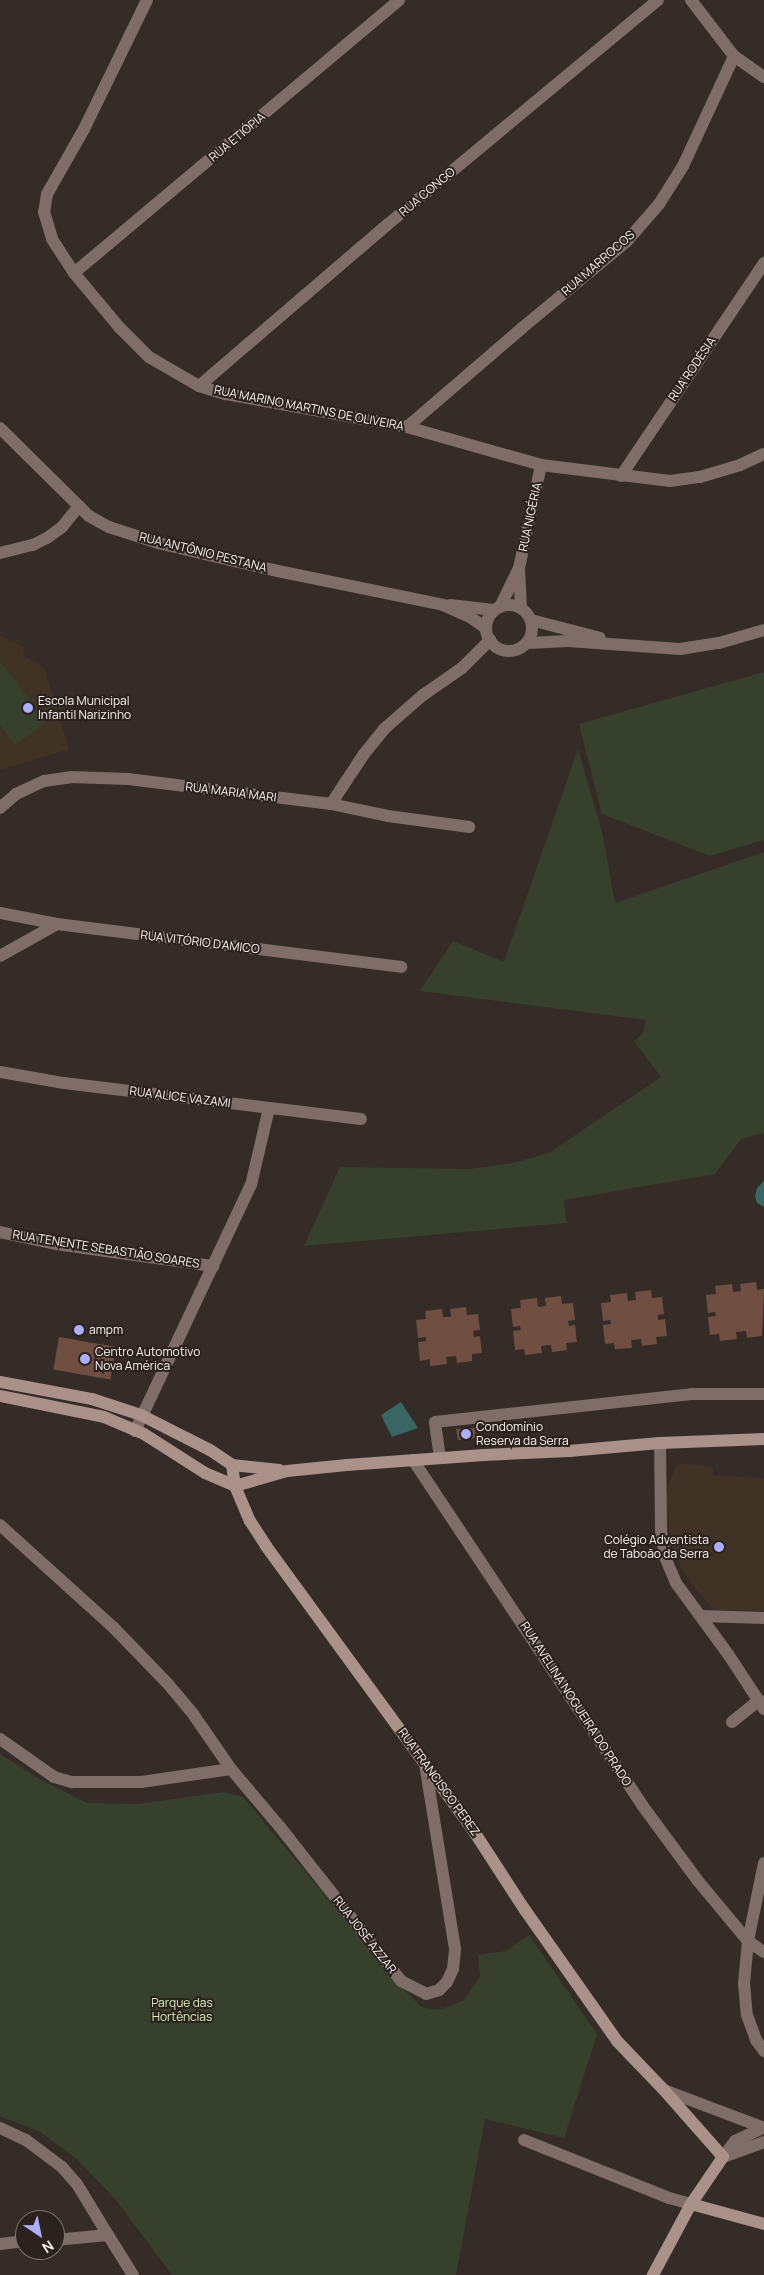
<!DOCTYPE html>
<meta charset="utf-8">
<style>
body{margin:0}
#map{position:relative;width:764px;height:2275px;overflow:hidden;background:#352c27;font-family:Manrope,sans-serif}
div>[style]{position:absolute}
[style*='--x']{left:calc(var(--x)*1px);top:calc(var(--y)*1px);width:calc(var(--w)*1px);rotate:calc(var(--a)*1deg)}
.education>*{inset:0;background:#403325}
.green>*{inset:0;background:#37402c}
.water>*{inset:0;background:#396565}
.building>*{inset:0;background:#704f42;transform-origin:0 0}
.street>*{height:12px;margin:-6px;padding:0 6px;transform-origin:6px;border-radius:6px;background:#7e6d68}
.street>.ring{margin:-6px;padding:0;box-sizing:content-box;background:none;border:12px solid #7e6d68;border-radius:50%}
.secondary>*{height:12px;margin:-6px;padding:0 6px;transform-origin:6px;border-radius:6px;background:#aa9189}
.dots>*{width:14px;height:14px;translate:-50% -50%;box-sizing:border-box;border:2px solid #2b221e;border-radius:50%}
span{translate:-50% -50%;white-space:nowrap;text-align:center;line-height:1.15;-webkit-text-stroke:4px #2b221e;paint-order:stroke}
.street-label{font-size:12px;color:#f9f3f0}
.poi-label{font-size:12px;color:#f9f3f0}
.left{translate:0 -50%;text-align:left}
.right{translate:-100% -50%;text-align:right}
.park-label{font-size:12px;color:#d5efb7}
.north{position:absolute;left:15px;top:2210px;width:50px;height:50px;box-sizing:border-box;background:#2b221e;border:1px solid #7d7672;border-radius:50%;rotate:146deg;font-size:14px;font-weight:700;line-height:20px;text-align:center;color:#f9f3f0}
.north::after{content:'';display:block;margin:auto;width:18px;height:22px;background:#adaffb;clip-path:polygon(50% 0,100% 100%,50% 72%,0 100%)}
</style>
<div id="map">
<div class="education">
<i style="clip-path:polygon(0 635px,24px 647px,23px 655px,44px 668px,69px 749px,0 770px)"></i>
<i style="clip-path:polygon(680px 1463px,713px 1467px,713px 1475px,764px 1478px,764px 1611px,714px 1610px,693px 1586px,679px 1564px,669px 1529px,665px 1496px,675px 1468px)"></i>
</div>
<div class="green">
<i style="clip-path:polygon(0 661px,46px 722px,15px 745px,0 725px)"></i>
<i style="clip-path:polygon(764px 672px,764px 840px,710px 856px,602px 814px,579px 724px)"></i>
<i style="clip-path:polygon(578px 749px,602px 832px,615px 903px,764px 852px,764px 1133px,741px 1139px,715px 1174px,564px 1200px,566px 1223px,304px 1246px,340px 1167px,469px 1169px,513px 1163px,549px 1153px,661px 1077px,634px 1041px,643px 1033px,646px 1020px,420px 991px,453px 941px,504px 962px)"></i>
<i style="clip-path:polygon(0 1754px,41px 1780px,87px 1803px,138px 1804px,224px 1792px,243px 1797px,403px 1989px,422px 2007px,438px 2010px,463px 2001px,480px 1977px,478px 1955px,506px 1951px,529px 1935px,597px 2034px,564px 2138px,485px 2119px,456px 2275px,172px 2275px,116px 2200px,77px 2159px,40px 2132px,0 2116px)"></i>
</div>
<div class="water">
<i style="clip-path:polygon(764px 1181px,764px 1207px,757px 1203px,755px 1196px,757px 1188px)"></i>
<i style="clip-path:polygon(401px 1402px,418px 1428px,392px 1437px,381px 1415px)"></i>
</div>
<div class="building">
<i style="clip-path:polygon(756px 1282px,757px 1290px,764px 1289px,762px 1336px,747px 1338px,746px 1331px,736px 1332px,737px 1339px,720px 1341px,719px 1334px,710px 1335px,708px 1317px,716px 1316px,715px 1312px,708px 1313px,706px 1295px,716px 1294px,715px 1286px,732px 1284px,733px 1292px,741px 1291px,740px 1284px)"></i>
<i style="clip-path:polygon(651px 1290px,652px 1298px,662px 1297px,664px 1314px,658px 1315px,658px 1320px,665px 1319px,667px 1336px,656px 1337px,657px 1344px,642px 1346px,641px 1339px,631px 1340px,632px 1348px,615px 1349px,614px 1343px,605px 1344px,603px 1325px,611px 1324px,610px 1320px,603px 1321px,601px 1303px,611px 1302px,610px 1295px,627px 1293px,628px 1301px,636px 1300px,635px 1292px)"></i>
<i style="clip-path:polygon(561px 1296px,562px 1304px,573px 1303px,575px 1320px,568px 1321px,569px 1326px,575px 1325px,577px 1342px,566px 1343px,567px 1350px,552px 1352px,551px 1345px,541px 1346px,542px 1353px,525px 1355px,524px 1349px,515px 1350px,513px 1331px,521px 1330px,520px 1326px,513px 1327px,511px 1309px,521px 1308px,520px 1300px,537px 1298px,538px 1307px,546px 1306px,545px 1298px)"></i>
<i style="clip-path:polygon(466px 1307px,467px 1315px,478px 1314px,480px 1330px,473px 1331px,474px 1337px,480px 1336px,482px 1353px,472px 1354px,472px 1361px,457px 1363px,456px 1356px,446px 1357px,447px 1364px,430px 1366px,430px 1359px,420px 1361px,418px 1342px,426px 1341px,426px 1337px,418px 1338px,416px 1320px,426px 1319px,425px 1311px,442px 1309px,443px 1317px,451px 1317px,450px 1309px)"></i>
<i style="left:59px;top:1337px;width:58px;height:33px;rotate:10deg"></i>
<i style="clip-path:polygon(475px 1428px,476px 1438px,458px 1440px,456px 1429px)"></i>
</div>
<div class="street">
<i style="--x:147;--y:0;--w:144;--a:116"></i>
<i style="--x:84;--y:129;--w:75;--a:119.6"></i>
<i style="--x:47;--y:194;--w:18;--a:99"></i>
<i style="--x:44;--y:212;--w:28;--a:73"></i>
<i style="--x:52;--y:239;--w:40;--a:57.1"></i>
<i style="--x:74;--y:273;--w:70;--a:50.2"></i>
<i style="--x:119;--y:327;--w:42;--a:45"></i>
<i style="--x:149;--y:357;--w:58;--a:30.1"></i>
<i style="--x:199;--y:386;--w:28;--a:17"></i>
<i style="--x:226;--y:394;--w:184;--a:10.3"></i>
<i style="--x:407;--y:427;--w:139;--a:15.8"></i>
<i style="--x:541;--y:465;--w:130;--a:7.1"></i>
<i style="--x:670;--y:481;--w:30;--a:-8"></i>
<i style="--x:700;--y:477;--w:42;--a:-16.7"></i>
<i style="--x:740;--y:465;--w:26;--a:-25"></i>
<i style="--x:691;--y:0;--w:71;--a:52.5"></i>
<i style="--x:734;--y:56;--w:37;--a:35"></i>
<i style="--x:74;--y:273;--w:424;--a:-40"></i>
<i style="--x:199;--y:386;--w:248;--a:-40.6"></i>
<i style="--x:387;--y:225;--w:352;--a:-39.7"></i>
<i style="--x:407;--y:427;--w:152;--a:-40.7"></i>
<i style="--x:522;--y:328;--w:136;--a:-39.6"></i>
<i style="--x:627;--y:241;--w:49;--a:-49.1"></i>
<i style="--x:659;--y:204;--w:45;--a:-57.7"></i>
<i style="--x:683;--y:166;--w:121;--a:-65.1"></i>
<i style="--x:0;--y:428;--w:125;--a:44.7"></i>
<i style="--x:89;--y:516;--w:23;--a:29"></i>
<i style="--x:109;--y:527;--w:52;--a:18.1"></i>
<i style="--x:158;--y:543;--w:118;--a:13.2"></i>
<i style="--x:273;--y:570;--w:174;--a:11.6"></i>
<i style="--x:443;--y:605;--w:30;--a:24"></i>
<i style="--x:470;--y:617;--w:19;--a:35"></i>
<i style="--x:621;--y:476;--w:257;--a:-56.1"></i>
<i style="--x:0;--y:553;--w:34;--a:-14"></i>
<i style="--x:33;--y:545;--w:16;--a:-27"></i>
<i style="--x:47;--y:538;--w:19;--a:-36"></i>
<i style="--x:62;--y:527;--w:27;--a:-51"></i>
<i class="ring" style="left:486px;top:605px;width:34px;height:34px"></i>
<i style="--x:450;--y:605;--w:44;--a:6.5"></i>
<i style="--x:500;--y:607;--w:43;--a:-64"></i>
<i style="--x:521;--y:608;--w:40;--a:-92.9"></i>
<i style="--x:519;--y:568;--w:105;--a:-77.9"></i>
<i style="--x:531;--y:620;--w:71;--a:14.6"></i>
<i style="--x:528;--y:643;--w:40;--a:-2.9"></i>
<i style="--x:568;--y:641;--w:112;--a:4.1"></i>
<i style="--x:680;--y:649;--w:39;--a:-9"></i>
<i style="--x:719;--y:643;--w:47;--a:-16.1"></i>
<i style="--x:331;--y:804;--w:60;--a:-56.6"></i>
<i style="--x:364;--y:754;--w:32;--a:-51"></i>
<i style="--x:384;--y:729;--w:52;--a:-41.1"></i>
<i style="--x:423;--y:695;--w:47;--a:-34.7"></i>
<i style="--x:462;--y:668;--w:40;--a:-45"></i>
<i style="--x:0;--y:808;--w:21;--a:-41"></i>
<i style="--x:16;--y:794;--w:31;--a:-25"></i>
<i style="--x:44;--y:781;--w:27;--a:-8"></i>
<i style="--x:71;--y:777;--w:57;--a:2"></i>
<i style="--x:128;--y:779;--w:205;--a:7"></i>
<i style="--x:331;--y:804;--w:58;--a:11.9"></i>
<i style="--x:388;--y:816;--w:82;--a:7.7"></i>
<i style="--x:0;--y:913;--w:58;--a:10.9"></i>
<i style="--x:57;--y:924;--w:347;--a:7.1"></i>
<i style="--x:0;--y:956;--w:65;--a:-29.3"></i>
<i style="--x:0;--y:1072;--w:65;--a:9.8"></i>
<i style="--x:64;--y:1083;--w:299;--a:6.9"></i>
<i style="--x:0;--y:1232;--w:57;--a:12.1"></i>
<i style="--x:56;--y:1244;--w:159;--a:8"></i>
<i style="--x:135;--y:1431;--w:272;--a:-64.8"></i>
<i style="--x:251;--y:1185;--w:79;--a:-76.8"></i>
<i style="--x:660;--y:1443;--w:88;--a:89.3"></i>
<i style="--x:661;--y:1531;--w:26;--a:81"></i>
<i style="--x:665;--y:1557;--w:28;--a:67"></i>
<i style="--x:676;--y:1583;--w:88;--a:53.8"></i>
<i style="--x:728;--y:1654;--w:66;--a:56.8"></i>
<i style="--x:440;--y:1458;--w:36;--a:-98"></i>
<i style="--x:435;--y:1422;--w:258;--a:-6.2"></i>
<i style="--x:691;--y:1394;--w:73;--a:0"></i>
<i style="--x:413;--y:1460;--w:414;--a:56.4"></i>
<i style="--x:642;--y:1805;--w:94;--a:53.6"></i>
<i style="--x:698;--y:1881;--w:78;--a:50.2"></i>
<i style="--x:748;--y:1941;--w:19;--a:35"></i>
<i style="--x:0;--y:1525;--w:154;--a:42.1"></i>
<i style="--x:114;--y:1628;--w:78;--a:46"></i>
<i style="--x:168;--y:1684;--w:39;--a:50"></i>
<i style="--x:193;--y:1714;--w:67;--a:55.4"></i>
<i style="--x:231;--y:1769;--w:76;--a:49.8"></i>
<i style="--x:280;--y:1827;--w:196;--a:51.8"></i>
<i style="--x:401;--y:1981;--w:28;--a:27"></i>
<i style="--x:426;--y:1994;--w:14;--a:-17"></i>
<i style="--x:439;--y:1990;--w:11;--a:-45"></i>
<i style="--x:447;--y:1982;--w:14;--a:-65"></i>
<i style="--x:453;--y:1969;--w:20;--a:-84"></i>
<i style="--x:455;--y:1949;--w:188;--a:-99.2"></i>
<i style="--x:701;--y:1616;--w:63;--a:1.8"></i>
<i style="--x:732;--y:1722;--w:35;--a:-39"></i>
<i style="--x:0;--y:1739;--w:66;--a:35.1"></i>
<i style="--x:54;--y:1777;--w:19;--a:16"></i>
<i style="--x:72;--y:1782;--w:69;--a:0"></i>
<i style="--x:141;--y:1782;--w:91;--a:-8.2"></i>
<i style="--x:764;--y:1863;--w:80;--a:101.6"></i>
<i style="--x:748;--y:1941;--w:42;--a:95.4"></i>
<i style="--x:744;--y:1983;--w:32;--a:85"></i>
<i style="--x:747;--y:2015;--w:27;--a:70"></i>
<i style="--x:756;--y:2040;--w:14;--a:54"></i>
<i style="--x:664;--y:2090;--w:107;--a:20.8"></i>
<i style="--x:0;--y:2128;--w:29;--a:25"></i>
<i style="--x:26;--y:2140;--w:45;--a:36.9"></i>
<i style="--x:62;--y:2167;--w:23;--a:49"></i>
<i style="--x:77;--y:2184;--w:60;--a:58.7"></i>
<i style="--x:524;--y:2140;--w:156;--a:21.8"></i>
<i style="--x:669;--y:2198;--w:23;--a:15"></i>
<i style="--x:723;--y:2157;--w:20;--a:-53"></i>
<i style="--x:735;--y:2141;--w:31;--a:-25"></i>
<i style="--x:723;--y:2157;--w:44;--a:-20.1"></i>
<i style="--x:55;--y:2240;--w:53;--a:-5.4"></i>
<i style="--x:108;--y:2235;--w:47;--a:58"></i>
<i style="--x:0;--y:2244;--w:25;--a:-7"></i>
</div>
<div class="secondary">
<i style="--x:0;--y:1382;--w:94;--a:10.5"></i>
<i style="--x:92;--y:1399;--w:52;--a:18.1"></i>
<i style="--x:141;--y:1415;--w:77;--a:26.9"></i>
<i style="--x:210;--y:1450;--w:27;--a:34"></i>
<i style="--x:232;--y:1465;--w:48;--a:5.9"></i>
<i style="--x:0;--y:1396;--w:106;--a:11.4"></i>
<i style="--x:104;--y:1417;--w:43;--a:23"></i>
<i style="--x:144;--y:1434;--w:72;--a:32.6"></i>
<i style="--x:205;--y:1473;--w:33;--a:23"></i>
<i style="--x:235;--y:1486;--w:54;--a:-16.1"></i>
<i style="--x:287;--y:1471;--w:60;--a:-5.7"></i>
<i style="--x:347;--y:1465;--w:137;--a:-4.2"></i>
<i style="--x:484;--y:1455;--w:85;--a:-2.7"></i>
<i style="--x:569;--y:1451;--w:91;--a:-5"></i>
<i style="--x:660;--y:1443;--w:104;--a:-2.2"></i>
<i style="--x:232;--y:1465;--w:21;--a:82"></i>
<i style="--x:235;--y:1486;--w:38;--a:67"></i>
<i style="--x:250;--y:1521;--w:30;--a:57"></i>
<i style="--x:266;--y:1546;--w:351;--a:53.9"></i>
<i style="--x:473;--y:1830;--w:95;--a:57"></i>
<i style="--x:525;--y:1910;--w:160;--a:54.9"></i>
<i style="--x:617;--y:2041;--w:68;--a:46.2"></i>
<i style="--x:664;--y:2090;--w:89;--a:48.6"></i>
<i style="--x:723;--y:2157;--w:57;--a:124.2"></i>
<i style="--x:691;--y:2204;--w:81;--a:118.2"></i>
<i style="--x:691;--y:2204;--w:76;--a:15.3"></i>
</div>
<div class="dots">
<i style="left:28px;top:708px;background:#adaffb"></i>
<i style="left:79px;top:1330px;background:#adaffb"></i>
<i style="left:85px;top:1359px;background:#adaffb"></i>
<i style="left:466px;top:1434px;background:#adaffb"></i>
<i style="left:719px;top:1547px;background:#adaffb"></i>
</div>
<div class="street-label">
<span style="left:237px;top:137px;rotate:-40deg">RUA ETIÓPIA</span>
<span style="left:427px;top:192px;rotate:-40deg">RUA CONGO</span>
<span style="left:598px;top:263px;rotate:-41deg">RUA MARROCOS</span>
<span style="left:692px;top:369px;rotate:-56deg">RUA RODÉSIA</span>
<span style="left:309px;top:408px;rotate:11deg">RUA MARINO MARTINS DE OLIVEIRA</span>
<span style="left:530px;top:517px;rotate:-78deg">RUA NIGÉRIA</span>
<span style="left:203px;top:552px;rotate:14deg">RUA ANTÔNIO PESTANA</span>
<span style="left:231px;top:792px;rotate:7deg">RUA MARIA MARI</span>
<span style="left:200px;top:942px;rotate:7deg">RUA VITÓRIO D'AMICO</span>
<span style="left:180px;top:1097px;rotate:7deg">RUA ALICE VAZAMI</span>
<span style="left:106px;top:1249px;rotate:9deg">RUA TENENTE SEBASTIÃO SOARES</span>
<span style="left:576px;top:1704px;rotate:57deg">RUA AVELINA NOGUEIRA DO PRADO</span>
<span style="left:439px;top:1782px;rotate:54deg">RUA FRANCISCO PEREZ</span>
<span style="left:365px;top:1935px;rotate:52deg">RUA JOSÉ AZZAR</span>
</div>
<div class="poi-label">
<span class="left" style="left:38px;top:708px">Escola Municipal<br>Infantil Narizinho</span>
<span class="left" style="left:89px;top:1330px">ampm</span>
<span class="left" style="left:95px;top:1359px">Centro Automotivo<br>Nova América</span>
<span class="left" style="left:476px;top:1434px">Condomínio<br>Reserva da Serra</span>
<span class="right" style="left:709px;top:1547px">Colégio Adventista<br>de Taboão da Serra</span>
</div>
<div class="park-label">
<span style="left:182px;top:2010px">Parque das<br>Hortências</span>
</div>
<div class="north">N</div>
</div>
